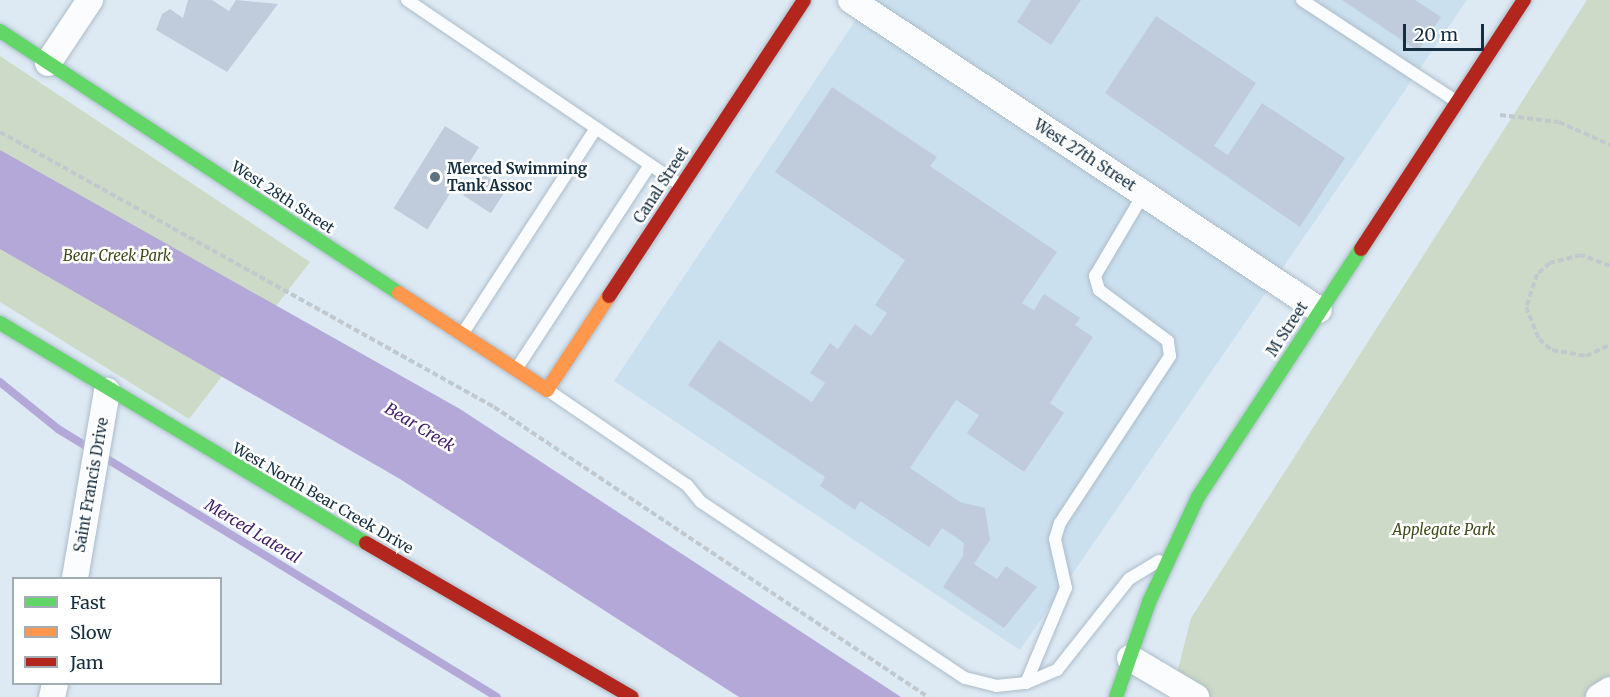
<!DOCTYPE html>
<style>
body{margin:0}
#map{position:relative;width:1610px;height:697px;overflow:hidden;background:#ddeaf4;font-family:Merriweather,serif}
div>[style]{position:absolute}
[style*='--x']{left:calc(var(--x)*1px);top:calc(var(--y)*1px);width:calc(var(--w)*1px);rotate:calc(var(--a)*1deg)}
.built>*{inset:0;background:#cbe0ef}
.green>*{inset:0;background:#cddac7}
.water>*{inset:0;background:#b4a8d8}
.stream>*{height:8px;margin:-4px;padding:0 4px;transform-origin:4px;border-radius:4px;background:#b4a8d8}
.building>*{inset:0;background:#c0ccdb;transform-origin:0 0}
.path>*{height:4px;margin-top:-2px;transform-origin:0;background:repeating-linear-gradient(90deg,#c1c9ce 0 6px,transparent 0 9px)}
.roads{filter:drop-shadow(0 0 2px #acbcc9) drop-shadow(0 0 2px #acbcc9)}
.lane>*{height:12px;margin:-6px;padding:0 6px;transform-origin:6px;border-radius:6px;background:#fafcfd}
.street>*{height:26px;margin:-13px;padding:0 13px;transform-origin:13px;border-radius:13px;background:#fafcfd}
.fast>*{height:14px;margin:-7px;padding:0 7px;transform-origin:7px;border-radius:7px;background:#63d668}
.slow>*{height:14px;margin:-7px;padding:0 7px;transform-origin:7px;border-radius:7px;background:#ff974d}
.jam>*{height:14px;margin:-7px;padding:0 7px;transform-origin:7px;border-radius:7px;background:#b3261e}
.dots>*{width:16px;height:16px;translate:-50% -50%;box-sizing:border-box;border:3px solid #fff;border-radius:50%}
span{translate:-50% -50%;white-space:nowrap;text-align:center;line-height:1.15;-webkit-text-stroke:5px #fff;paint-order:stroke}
.street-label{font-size:15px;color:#162f40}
.poi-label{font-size:15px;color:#162f40;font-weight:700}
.left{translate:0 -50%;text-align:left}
.park-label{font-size:15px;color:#3f4b18;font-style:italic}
.water-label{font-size:16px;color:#43216b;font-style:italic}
.legend{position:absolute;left:12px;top:577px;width:210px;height:108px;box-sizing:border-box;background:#fff;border:2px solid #a2acb3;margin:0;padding:8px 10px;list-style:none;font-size:18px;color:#162f40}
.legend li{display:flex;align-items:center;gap:12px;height:30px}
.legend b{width:30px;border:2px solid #a2acb3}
.scale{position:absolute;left:1403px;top:24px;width:81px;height:27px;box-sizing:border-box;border:3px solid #162f40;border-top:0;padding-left:8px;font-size:18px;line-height:21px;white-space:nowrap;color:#162f40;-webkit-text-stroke:4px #fff;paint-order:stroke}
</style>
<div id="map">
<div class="built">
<i style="clip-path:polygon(869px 0,1467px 0,1020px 650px,614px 381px)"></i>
</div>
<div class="green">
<i style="clip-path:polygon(1587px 0,1610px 0,1610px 697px,1171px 697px,1191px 618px)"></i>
<i style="clip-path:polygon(0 56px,310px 262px,189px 419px,0 302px)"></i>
</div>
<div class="water">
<i style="clip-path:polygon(0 150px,460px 409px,901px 697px,739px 697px,400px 479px,0 249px)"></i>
</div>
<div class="stream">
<i style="--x:0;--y:382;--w:75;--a:39"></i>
<i style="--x:58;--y:429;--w:514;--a:31.4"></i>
</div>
<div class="building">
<i style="clip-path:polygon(188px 0,212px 0,229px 11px,236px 0,278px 4px,227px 72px,156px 30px,162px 14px,170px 9px,183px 18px)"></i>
<i style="clip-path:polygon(1031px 0,1081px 0,1051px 45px,1017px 22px)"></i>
<i style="clip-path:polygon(1342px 0,1415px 0,1441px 17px,1418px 51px)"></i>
<i style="clip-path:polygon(1156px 16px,1256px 83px,1214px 146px,1228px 155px,1262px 103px,1345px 158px,1300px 227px,1105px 93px)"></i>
<i style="clip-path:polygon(832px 87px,937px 157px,930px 166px,1057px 252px,1022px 303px,1034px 310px,1044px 294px,1080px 318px,1075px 325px,1093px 337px,1050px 403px,1064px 413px,1024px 472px,967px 433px,979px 415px,956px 400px,910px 468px,960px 502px,985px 508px,990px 540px,974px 564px,997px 579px,1006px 566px,1037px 587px,1004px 628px,943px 587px,963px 556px,964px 543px,942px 528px,929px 547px,860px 501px,855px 510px,820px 486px,825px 477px,688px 385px,719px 340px,812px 402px,825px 383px,810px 373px,830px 343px,838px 349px,855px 324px,871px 336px,887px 313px,875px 305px,905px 260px,775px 172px)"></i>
<i style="left:445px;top:126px;width:40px;height:97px;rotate:32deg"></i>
<i style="left:479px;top:171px;width:33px;height:29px;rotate:33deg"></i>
</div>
<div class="path">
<i style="--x:1500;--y:115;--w:59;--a:6.8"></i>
<i style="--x:1559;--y:122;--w:56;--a:24.3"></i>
<i style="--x:0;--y:132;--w:565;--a:29.1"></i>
<i style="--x:494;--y:407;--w:522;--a:33.75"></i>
<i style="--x:1610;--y:266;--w:31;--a:-159"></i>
<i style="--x:1581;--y:255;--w:32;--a:166"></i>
<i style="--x:1550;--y:263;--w:17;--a:140"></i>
<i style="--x:1537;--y:274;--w:35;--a:108"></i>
<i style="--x:1526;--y:307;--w:35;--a:68"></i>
<i style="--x:1539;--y:339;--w:17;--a:40"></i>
<i style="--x:1552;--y:350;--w:35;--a:10"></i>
<i style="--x:1586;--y:356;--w:26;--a:-25"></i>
</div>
<div class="roads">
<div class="lane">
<i style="--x:407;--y:0;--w:330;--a:34.1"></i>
<i style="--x:1302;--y:0;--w:184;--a:33.3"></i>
<i style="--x:463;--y:333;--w:244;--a:-57"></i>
<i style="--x:517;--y:368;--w:243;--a:-56.8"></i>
<i style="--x:549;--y:391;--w:167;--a:34.3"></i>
<i style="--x:687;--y:485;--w:22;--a:51"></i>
<i style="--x:701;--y:502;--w:317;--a:33.7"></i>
<i style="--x:965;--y:678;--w:32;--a:14"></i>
<i style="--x:996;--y:686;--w:30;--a:-6"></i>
<i style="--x:1026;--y:683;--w:34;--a:-23"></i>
<i style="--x:1057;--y:670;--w:116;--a:-51.6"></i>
<i style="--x:1129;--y:579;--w:35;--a:-31"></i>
<i style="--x:1026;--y:683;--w:103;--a:-67.2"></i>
<i style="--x:1066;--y:588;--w:50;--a:-102.7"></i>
<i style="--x:1055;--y:539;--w:17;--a:-73"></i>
<i style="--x:1060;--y:523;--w:200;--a:-56.6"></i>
<i style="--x:1170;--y:356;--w:15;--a:-98"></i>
<i style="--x:1168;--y:341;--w:86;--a:-143.5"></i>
<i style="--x:1099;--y:290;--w:15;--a:-106"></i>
<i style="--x:1095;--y:276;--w:96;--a:-59.4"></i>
</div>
<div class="street">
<i style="--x:851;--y:0;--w:561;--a:33.52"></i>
<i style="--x:48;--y:63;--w:76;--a:-56.3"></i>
<i style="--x:75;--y:578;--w:190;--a:-80.3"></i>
<i style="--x:1130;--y:658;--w:77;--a:30.6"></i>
<i style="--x:52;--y:697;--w:13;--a:-77"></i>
<i style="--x:1599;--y:697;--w:13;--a:-32"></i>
</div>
<div class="fast">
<i style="--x:0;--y:31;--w:477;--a:33.3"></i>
<i style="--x:0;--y:323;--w:427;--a:31"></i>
<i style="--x:1116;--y:697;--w:101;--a:-70.8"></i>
<i style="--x:1149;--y:602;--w:116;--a:-65"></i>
<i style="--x:1198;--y:497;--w:297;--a:-56.7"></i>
</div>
<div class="slow">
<i style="--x:399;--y:293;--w:177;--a:33.2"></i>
<i style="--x:547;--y:390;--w:113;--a:-56.6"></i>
</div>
<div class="jam">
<i style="--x:1361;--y:249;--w:298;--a:-56.8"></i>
<i style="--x:609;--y:296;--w:354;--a:-56.6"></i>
<i style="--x:366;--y:543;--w:307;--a:30.1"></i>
</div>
</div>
<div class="dots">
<i style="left:435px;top:177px;background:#5c707f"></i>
</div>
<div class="street-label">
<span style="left:1085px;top:155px;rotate:33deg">West 27th Street</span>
<span style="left:661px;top:185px;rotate:-57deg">Canal Street</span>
<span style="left:283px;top:197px;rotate:33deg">West 28th Street</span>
<span style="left:1287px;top:329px;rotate:-57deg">M Street</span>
<span style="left:91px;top:485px;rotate:-80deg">Saint Francis Drive</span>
<span style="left:323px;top:498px;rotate:30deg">West North Bear Creek Drive</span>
</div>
<div class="poi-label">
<span class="left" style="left:447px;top:177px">Merced Swimming<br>Tank Assoc</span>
</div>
<div class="park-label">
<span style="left:117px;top:256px">Bear Creek Park</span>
<span style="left:1444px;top:530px">Applegate Park</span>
</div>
<div class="water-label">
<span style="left:420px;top:427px;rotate:31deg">Bear Creek</span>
<span style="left:253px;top:531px;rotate:31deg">Merced Lateral</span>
</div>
<ul class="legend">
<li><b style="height:8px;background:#63d668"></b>Fast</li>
<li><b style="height:8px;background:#ff974d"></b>Slow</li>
<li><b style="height:8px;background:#b3261e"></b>Jam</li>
</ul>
<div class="scale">20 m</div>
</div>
